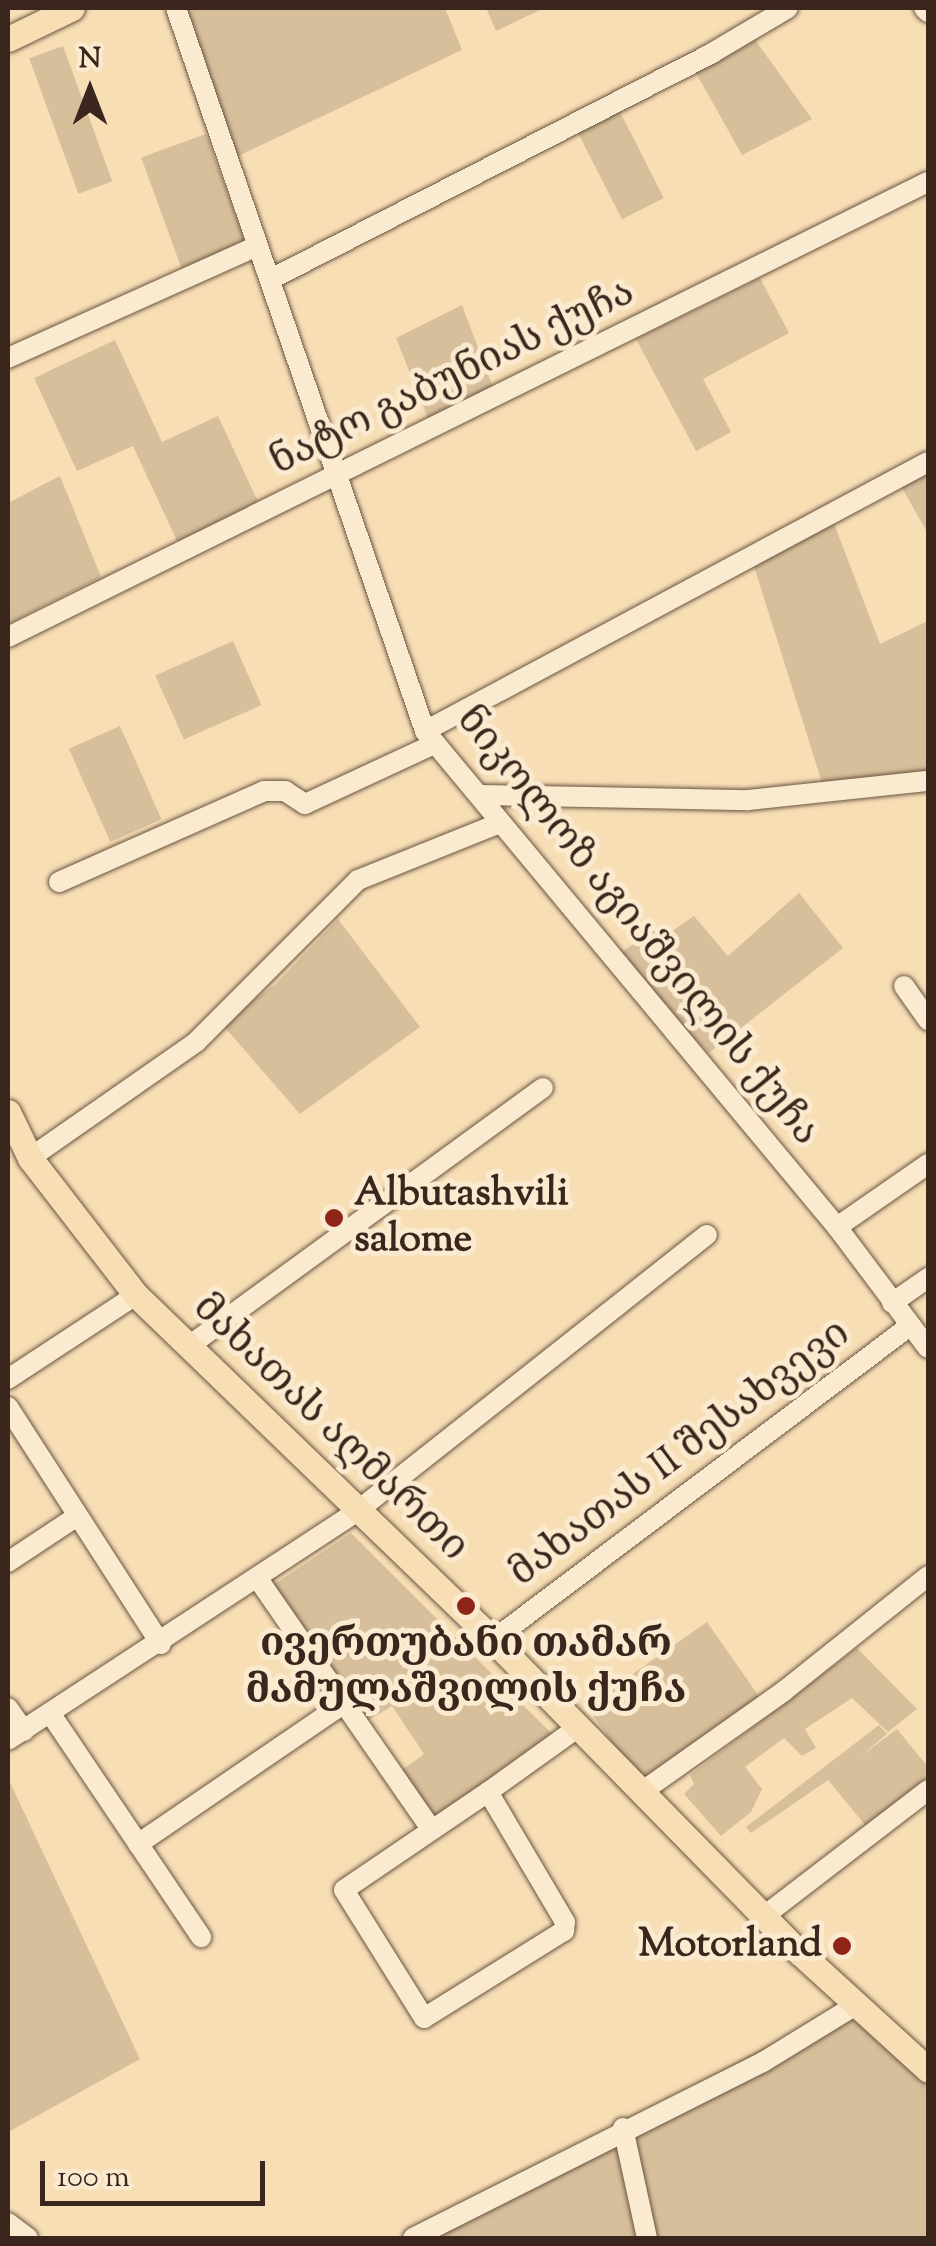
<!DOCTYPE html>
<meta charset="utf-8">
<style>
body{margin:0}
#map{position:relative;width:936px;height:2246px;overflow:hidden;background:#f7deb5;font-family:"Sorts Mill Goudy","Noto Serif Georgian",serif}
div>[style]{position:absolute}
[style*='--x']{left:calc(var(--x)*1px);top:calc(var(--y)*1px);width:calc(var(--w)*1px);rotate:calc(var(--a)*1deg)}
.green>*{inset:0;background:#d7bf9b;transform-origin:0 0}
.roads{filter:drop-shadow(0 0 2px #695442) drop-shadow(0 0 2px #695442)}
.minor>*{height:20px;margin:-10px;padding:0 10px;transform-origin:10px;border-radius:10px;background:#faeacf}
.major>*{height:25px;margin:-12.5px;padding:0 12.5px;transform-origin:12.5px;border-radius:12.5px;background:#f7deb5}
.dots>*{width:28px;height:28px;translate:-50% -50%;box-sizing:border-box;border:5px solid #faeacf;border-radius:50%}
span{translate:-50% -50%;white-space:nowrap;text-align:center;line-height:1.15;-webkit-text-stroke:10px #faeacf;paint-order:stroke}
.street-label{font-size:40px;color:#3a261c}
.poi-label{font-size:40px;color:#3a261c;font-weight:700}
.left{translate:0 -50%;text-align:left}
.right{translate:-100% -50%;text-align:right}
.frame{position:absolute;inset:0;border:10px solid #3a261c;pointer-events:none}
.north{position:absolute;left:40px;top:40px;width:100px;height:100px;-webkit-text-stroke:8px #faeacf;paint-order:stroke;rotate:0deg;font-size:28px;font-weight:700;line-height:40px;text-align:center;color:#3a261c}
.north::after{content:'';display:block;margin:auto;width:35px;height:45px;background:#3a261c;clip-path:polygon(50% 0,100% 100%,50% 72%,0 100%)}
.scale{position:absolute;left:40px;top:2161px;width:225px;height:45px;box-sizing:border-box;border:5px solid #3a261c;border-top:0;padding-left:12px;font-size:30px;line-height:35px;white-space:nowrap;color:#3a261c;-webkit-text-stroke:8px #faeacf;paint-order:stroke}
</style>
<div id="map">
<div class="green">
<i style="clip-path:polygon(182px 8px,445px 8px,462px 50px,234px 158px)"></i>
<i style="clip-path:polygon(486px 8px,544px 8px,496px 31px)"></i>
<i style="clip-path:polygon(753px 37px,812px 119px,742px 155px,695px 71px)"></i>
<i style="left:63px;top:46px;width:144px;height:36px;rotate:70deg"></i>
<i style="left:618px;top:108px;width:101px;height:47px;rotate:63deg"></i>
<i style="left:206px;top:134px;width:117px;height:69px;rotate:70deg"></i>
<i style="clip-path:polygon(760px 278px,789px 333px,703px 379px,731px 432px,696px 451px,636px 339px)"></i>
<i style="clip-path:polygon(462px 305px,495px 393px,431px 426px,396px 338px)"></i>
<i style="clip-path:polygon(115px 340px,162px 442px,218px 416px,259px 504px,177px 541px,133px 446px,77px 471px,34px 378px)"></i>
<i style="clip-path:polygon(928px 469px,928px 534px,901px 486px)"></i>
<i style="clip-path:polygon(60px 476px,101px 577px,8px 624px,8px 503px)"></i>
<i style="clip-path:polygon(833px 521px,880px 644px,928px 621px,928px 777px,824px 789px,753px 563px)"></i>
<i style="left:233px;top:641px;width:70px;height:85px;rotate:66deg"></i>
<i style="left:120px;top:726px;width:102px;height:56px;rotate:66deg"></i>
<i style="clip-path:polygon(799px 893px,843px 948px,709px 1053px,614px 958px,658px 926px,665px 936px,694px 916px,728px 956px)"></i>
<i style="clip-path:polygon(338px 919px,420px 1027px,300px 1114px,221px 1023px,276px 984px)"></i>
<i style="clip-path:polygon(351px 1533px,554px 1736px,434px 1819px,398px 1773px,424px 1754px,392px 1706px,364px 1723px,273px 1585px)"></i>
<i style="left:707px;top:1622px;width:93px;height:147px;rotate:55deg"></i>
<i style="clip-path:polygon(857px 1648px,917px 1709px,888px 1732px,852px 1698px,805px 1729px,816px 1748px,802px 1756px,784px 1738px,745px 1767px,762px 1789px,751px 1812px,721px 1836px,684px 1794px,694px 1784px,690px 1775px)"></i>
<i style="clip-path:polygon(879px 1725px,887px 1734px,858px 1758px,897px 1729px,928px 1767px,928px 1777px,866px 1826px,828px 1780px,751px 1833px,746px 1827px)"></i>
<i style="clip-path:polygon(8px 1778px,140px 2059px,8px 2132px)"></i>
<i style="clip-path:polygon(849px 2002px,928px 2085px,928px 2238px,410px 2238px)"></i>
</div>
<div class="roads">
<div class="minor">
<i style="--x:176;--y:8;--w:765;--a:71"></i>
<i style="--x:425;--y:731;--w:645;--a:50.29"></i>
<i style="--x:837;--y:1227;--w:151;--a:53.1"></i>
<i style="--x:924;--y:8;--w:6;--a:45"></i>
<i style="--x:271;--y:279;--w:496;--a:-27.1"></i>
<i style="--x:712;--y:53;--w:88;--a:-30.6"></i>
<i style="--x:8;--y:358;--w:273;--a:-24.2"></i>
<i style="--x:8;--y:637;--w:1026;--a:-26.32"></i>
<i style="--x:425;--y:731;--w:570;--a:-28.14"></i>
<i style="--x:480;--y:795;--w:269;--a:1.1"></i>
<i style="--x:749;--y:800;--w:180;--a:-6.1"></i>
<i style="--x:59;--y:882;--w:224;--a:-23.9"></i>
<i style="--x:264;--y:791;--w:21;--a:0"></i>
<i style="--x:285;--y:791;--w:24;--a:33"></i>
<i style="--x:305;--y:804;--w:142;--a:-24.9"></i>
<i style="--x:904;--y:986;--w:42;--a:54.8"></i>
<i style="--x:30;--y:1158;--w:203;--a:-34.9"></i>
<i style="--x:196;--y:1042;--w:229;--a:-45"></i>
<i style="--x:358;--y:880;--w:153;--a:-21.9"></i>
<i style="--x:837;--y:1227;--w:111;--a:-34.7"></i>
<i style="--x:892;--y:1303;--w:44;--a:-34.8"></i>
<i style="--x:189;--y:1346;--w:438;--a:-36.1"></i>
<i style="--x:8;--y:1379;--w:153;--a:-33.3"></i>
<i style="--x:8;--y:1407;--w:282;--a:57.2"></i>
<i style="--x:8;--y:1562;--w:82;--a:-33.5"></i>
<i style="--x:258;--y:1579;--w:302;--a:55.3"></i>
<i style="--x:493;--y:1640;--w:523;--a:-37"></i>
<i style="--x:8;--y:1708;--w:28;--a:55"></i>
<i style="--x:52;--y:1716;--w:267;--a:56"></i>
<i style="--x:8;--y:1740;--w:416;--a:-33.2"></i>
<i style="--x:356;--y:1512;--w:447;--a:-38.3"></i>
<i style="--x:643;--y:1791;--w:173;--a:-35.3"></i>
<i style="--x:784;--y:1691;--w:184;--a:-38.6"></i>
<i style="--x:488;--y:1792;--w:174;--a:145.8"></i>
<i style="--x:344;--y:1890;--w:151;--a:58"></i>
<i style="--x:424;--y:2018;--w:165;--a:-31.9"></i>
<i style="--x:564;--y:1931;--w:9;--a:-84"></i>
<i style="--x:565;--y:1922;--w:151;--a:-120.6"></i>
<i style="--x:488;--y:1792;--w:113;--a:-35.7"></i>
<i style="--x:138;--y:1844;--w:252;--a:-34.3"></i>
<i style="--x:764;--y:1916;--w:207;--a:-37.5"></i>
<i style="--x:623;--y:2128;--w:113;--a:77.7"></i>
<i style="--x:8;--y:2223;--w:25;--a:37"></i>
<i style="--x:413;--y:2238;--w:392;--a:-26.7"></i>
<i style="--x:763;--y:2062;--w:109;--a:-31.5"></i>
</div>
<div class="major">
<i style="--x:8;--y:39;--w:71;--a:-25.8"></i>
<i style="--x:8;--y:1112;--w:51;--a:64.4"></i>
<i style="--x:30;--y:1158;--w:173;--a:52.3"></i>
<i style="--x:136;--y:1295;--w:496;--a:44"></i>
<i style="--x:493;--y:1640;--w:438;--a:45.6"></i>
<i style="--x:800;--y:1953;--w:173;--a:42.4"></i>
</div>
</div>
<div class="dots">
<i style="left:334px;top:1218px;background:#8f2418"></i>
<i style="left:466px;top:1606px;background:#8f2418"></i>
<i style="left:842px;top:1946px;background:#8f2418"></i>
</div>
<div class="street-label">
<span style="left:453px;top:379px;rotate:-26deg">ნატო გაბუნიას ქუჩა</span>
<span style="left:636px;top:927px;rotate:51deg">ნიკოლოზ აგიაშვილის ქუჩა</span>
<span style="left:329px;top:1429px;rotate:44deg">მახათას აღმართი</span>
<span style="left:681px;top:1455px;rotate:-37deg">მახათას II შესახვევი</span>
</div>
<div class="poi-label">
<span class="left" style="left:354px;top:1218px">Albutashvili<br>salome</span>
<span style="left:466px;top:1669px">ივერთუბანი თამარ<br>მამულაშვილის ქუჩა</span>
<span class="right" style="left:822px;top:1946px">Motorland</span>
</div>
<div class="frame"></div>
<div class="north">N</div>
<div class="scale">100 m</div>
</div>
